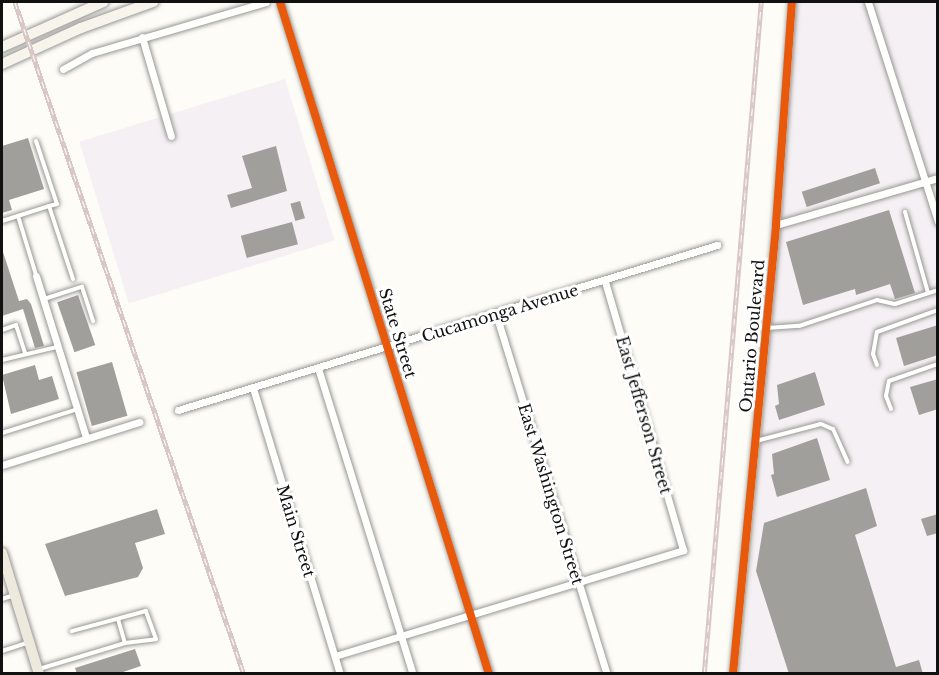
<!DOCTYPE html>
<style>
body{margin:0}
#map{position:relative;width:939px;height:675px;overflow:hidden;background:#fdfcf7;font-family:"Libre Baskerville",serif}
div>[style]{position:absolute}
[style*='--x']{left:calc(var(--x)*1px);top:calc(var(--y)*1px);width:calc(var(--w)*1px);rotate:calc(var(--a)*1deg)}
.industrial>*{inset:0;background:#f5f0f3;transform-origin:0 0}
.building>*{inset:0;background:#a19f9c;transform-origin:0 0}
.roads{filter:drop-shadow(0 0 2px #979795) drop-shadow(0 0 2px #979795)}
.service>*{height:4px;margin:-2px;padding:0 2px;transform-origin:2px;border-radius:2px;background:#fffffe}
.minor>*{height:7px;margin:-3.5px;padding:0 3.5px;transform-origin:3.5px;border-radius:3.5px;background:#fffffe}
.secondary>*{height:10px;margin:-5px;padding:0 5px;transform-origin:5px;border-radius:5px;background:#f6f4eb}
.primary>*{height:10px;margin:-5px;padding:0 5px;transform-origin:5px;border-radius:5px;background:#ede9dc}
.rail>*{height:4.5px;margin-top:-2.25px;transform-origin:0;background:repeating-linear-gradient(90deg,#fff 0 7px,#d9c6c7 0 14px);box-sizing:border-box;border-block:2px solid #d9c6c7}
.cycleway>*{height:8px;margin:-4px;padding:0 4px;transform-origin:4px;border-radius:4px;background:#e8590c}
span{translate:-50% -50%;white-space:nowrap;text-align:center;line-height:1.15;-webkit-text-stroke:6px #fff;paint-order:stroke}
.street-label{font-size:16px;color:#111}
.frame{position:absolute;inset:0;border:3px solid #111;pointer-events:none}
</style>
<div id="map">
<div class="industrial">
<i style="clip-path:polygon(796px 2px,937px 2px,937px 673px,742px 674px)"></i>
<i style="left:285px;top:79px;width:169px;height:215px;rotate:73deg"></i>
</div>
<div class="building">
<i style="clip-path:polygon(28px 138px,44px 189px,9px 200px,12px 210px,2px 213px,2px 146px)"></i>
<i style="clip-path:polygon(276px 146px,287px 191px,231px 208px,227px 195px,252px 188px,242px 156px)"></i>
<i style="left:875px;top:168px;width:16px;height:77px;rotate:72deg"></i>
<i style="left:300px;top:201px;width:18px;height:10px;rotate:74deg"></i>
<i style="clip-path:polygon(889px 210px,915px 293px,895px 299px,890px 284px,856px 295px,855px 289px,803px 305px,786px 242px)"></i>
<i style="left:292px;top:222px;width:23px;height:53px;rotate:75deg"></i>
<i style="clip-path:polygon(2px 249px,19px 301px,27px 299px,31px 304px,44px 346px,35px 348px,23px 309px,2px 316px)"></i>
<i style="left:78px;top:295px;width:53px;height:22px;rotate:71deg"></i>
<i style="clip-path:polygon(938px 325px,938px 355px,904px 366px,896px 338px)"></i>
<i style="left:112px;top:362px;width:56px;height:37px;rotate:74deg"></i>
<i style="clip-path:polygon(35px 365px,39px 380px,52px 376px,59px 399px,11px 414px,2px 375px)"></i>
<i style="clip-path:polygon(815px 372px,825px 405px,779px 420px,775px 406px,779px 404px,777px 385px)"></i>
<i style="clip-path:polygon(938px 379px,938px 409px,919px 415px,910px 387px)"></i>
<i style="clip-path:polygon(817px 438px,830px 480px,777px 497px,771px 475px,774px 474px,772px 454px)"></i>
<i style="clip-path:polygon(866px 488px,877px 526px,855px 535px,896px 667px,919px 660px,923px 674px,789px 674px,756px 571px,764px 523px)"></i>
<i style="clip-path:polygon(157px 509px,165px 534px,135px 543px,143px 568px,138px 577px,65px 596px,45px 544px)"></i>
<i style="clip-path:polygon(938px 514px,938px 533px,927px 536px,921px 519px)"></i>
<i style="clip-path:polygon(135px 649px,141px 666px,117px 674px,77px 674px,75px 668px)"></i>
</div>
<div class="roads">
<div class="service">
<i style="--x:36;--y:141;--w:66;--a:71.6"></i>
<i style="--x:57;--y:204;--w:8;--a:166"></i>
<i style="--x:905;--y:212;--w:84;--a:74.1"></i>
<i style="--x:18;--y:216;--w:62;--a:73"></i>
<i style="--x:2;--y:221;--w:49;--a:-17.7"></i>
<i style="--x:49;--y:206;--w:77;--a:71.8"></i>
<i style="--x:44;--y:299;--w:40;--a:-18"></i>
<i style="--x:82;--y:287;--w:36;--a:72"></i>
<i style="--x:767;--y:328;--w:32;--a:-4"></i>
<i style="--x:799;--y:326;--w:82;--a:-18.4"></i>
<i style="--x:877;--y:300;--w:18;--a:13"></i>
<i style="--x:895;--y:304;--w:45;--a:-18"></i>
<i style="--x:2;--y:330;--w:15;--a:-20"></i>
<i style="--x:16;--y:325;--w:29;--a:72"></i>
<i style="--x:2;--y:360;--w:57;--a:-13.3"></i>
<i style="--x:877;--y:365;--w:12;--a:-110"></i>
<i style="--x:873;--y:354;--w:22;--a:-80"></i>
<i style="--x:877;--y:332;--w:65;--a:-19.8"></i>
<i style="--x:891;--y:409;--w:14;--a:-111"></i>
<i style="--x:886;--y:396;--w:15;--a:-79"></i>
<i style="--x:889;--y:381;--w:52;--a:-19.1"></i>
<i style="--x:2;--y:433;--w:80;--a:-17.5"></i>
<i style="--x:756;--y:441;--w:67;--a:-14.7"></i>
<i style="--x:821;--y:424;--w:13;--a:23"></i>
<i style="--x:833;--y:429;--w:36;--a:66"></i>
<i style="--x:2;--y:599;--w:13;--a:-18"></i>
<i style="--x:118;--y:619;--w:25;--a:74"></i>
<i style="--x:2;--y:651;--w:28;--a:-18"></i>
<i style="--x:39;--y:669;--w:90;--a:-16.8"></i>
<i style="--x:125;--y:643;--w:31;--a:-7"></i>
<i style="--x:156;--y:639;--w:30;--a:-110"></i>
<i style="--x:146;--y:611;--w:77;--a:164.9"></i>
</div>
<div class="minor">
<i style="--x:280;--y:2;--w:704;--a:72.72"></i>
<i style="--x:868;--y:2;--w:231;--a:72.3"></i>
<i style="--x:142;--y:37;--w:103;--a:73.7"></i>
<i style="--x:63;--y:69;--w:33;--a:-29"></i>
<i style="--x:92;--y:53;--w:181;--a:-16.3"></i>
<i style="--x:776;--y:225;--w:169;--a:-16.2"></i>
<i style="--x:36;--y:276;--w:170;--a:72.8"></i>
<i style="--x:496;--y:314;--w:377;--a:72.9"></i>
<i style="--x:318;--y:368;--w:320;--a:72.8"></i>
<i style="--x:253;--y:388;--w:299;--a:73.1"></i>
<i style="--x:178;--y:410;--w:564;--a:-17.02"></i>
<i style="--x:2;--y:465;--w:144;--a:-17.4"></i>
<i style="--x:335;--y:656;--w:364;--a:-16.9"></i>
<i style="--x:683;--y:550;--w:280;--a:-106.2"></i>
<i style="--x:733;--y:674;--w:451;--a:-84.5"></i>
<i style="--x:776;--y:225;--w:224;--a:-85.9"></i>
</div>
<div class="secondary">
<i style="--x:2;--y:47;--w:111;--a:-24"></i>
<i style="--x:2;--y:64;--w:87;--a:-24.5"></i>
<i style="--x:81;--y:28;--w:77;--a:-19.9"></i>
</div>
<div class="primary">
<i style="--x:2;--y:553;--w:127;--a:73"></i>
</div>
</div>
<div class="rail">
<i style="--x:15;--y:2;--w:710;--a:71.18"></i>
<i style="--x:704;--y:674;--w:674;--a:-85.15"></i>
</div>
<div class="cycleway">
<i style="--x:280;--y:2;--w:704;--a:72.72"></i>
<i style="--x:733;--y:674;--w:451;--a:-84.5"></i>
<i style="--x:776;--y:225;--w:224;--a:-85.9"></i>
</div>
<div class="street-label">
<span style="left:500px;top:313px;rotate:-17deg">Cucamonga Avenue</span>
<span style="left:398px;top:333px;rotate:73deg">State Street</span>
<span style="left:752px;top:336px;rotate:-85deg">Ontario Boulevard</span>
<span style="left:644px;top:415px;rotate:74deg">East Jefferson Street</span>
<span style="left:551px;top:494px;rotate:73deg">East Washington Street</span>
<span style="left:296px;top:531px;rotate:73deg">Main Street</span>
</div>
<div class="frame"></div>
</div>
